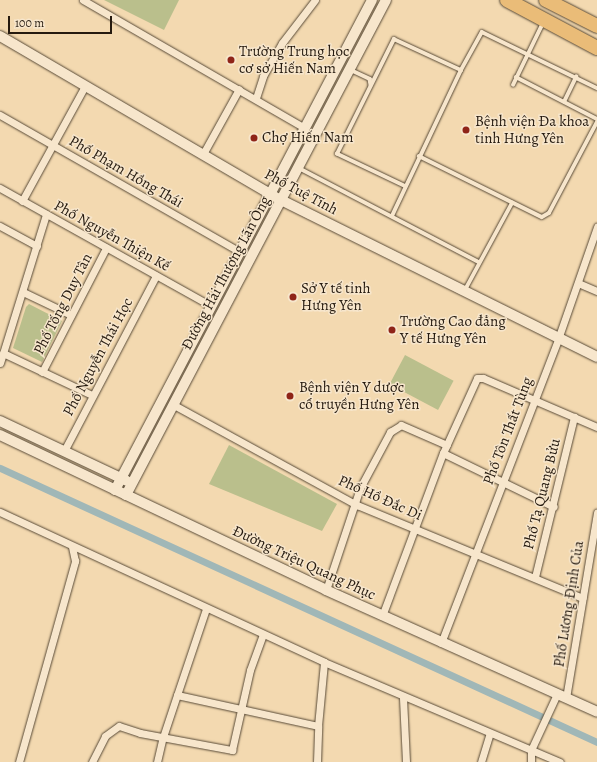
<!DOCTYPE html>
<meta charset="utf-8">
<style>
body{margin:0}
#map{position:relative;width:597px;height:762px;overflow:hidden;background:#f3d9b0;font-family:Alegreya,serif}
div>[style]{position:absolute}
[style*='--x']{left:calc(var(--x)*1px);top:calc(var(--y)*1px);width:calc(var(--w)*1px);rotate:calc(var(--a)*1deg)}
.green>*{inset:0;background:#babf8c;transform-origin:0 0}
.canal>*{height:7px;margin:-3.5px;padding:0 3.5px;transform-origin:3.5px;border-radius:3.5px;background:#a0b7b7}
.roads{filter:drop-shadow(0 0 1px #584a37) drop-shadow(0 0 1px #584a37)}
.lane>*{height:3.5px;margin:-1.75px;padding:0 1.75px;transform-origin:1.75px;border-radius:1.75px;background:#f7e6cc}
.street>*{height:7px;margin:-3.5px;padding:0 3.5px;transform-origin:3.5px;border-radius:3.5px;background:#f7e6cc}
.secondary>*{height:10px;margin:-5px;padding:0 5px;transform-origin:5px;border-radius:5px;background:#f7e6cc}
.highway>*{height:14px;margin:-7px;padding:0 7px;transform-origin:7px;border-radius:7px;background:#eabc78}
.dots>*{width:11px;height:11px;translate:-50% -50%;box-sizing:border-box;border:2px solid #f7e6cc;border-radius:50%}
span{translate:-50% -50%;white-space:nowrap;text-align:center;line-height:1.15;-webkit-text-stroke:3px #f7e6cc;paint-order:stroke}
.poi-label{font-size:15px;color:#251a0f}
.left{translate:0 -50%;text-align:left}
.street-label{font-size:15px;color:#251a0f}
.scale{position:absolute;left:8px;top:16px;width:104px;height:18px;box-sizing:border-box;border:2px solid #251a0f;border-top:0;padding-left:5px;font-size:12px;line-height:14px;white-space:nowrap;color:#251a0f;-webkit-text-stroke:3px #f7e6cc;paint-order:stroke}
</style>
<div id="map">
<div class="green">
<i style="clip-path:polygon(104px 0,179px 0,164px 30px)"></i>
<i style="clip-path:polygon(29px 304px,62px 321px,42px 362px,13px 348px,26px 307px)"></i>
<i style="left:405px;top:355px;width:55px;height:33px;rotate:28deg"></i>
<i style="clip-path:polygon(229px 445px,337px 504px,322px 531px,209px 484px)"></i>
</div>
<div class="canal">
<i style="--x:0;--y:468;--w:657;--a:24.65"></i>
</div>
<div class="roads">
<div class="lane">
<i style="--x:351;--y:70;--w:21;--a:25"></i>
<i style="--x:370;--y:79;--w:6;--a:81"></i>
<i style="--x:516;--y:77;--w:91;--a:27.4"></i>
<i style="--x:513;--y:85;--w:69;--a:-64.2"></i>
<i style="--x:564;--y:102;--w:28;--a:-64"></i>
<i style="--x:419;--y:156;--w:137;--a:26.4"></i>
<i style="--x:542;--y:217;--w:8;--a:-30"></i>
<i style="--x:549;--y:213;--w:103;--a:-62.2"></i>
<i style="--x:299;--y:168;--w:203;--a:27.6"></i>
<i style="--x:404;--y:186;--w:74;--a:-154.5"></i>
<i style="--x:337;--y:154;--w:128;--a:-63.6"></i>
<i style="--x:394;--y:39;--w:74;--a:24.8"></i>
<i style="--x:392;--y:216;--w:161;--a:-64.7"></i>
<i style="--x:461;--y:70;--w:43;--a:-61.1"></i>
<i style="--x:482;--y:32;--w:128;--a:26"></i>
<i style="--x:465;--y:290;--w:99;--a:-61.6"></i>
</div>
<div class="street">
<i style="--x:83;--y:0;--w:256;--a:30"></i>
<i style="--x:256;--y:98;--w:23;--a:-72"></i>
<i style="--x:263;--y:76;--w:38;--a:-60"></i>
<i style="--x:282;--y:43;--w:54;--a:-52.5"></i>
<i style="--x:0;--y:115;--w:276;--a:29.7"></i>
<i style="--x:203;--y:154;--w:74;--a:-61"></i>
<i style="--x:0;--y:188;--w:242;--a:29.2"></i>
<i style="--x:22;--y:201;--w:131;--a:-61.3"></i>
<i style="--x:0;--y:226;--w:42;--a:28.4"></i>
<i style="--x:578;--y:283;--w:21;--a:23"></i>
<i style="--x:23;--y:292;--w:53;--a:25.6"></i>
<i style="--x:3;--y:353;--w:98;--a:25.3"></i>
<i style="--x:0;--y:363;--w:156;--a:-72.8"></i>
<i style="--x:42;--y:372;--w:140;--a:-62.7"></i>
<i style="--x:174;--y:405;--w:209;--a:28.7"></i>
<i style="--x:357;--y:505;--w:244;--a:22.4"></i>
<i style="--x:64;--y:451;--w:198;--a:-62.3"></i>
<i style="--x:443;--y:453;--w:123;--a:25.9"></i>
<i style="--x:0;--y:512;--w:357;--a:24.8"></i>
<i style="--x:324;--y:662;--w:256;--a:23"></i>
<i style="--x:535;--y:577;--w:165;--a:-76.3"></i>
<i style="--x:326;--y:590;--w:108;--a:-71.6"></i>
<i style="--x:360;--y:488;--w:64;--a:-61.8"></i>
<i style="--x:390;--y:432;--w:13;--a:-32"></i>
<i style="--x:401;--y:425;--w:50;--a:23.5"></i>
<i style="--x:382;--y:616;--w:174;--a:-69.5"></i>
<i style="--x:443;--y:453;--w:82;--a:-65.6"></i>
<i style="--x:477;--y:378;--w:6;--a:0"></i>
<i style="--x:483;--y:378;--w:124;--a:23.3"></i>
<i style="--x:441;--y:643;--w:326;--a:-68.9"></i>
<i style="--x:558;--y:339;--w:119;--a:-70.8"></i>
<i style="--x:177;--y:695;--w:91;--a:-71.4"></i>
<i style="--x:403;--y:698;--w:64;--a:87.3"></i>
<i style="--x:566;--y:698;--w:188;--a:-80.5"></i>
<i style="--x:19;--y:762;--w:209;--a:-74.4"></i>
<i style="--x:75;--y:561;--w:14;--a:-102"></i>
<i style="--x:92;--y:762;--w:29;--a:-63"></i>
<i style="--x:105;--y:736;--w:17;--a:-36"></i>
<i style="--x:119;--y:726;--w:22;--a:18"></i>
<i style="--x:140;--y:733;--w:94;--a:10.5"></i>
<i style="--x:232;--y:750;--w:82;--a:-77.3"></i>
<i style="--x:250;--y:670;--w:37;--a:-70"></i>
<i style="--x:157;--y:762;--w:26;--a:-77"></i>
<i style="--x:163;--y:737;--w:44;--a:-71.6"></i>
<i style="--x:177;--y:695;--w:144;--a:12.4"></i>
<i style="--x:317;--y:762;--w:36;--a:-88"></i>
<i style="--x:318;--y:726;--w:64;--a:-84.6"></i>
<i style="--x:481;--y:762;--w:30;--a:-73"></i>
<i style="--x:531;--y:762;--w:12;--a:-90"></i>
<i style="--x:531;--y:750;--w:62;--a:-65.1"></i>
</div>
<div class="secondary">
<i style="--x:0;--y:36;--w:325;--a:30.3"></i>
<i style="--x:281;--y:200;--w:353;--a:26.4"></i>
<i style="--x:0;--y:421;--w:140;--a:25.3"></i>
<i style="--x:0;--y:435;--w:361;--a:25.4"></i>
<i style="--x:326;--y:590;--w:297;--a:24.2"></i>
<i style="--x:115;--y:490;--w:553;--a:-62.32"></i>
<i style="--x:126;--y:495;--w:559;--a:-62.29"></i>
</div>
<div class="highway">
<i style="--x:507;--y:0;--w:102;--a:28.1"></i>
<i style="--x:546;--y:0;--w:57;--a:27"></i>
</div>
</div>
<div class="dots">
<i style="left:231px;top:60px;background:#8f2418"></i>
<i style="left:466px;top:130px;background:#8f2418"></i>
<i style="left:254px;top:138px;background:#8f2418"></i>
<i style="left:293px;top:297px;background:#8f2418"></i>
<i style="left:392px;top:330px;background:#8f2418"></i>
<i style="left:290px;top:396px;background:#8f2418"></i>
</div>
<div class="poi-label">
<span class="left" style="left:239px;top:60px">Trường Trung học<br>cơ sở Hiến Nam</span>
<span class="left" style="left:475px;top:130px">Bệnh viện Đa khoa<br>tỉnh Hưng Yên</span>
<span class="left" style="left:262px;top:138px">Chợ Hiến Nam</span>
<span class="left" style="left:301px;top:297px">Sở Y tế tỉnh<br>Hưng Yên</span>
<span class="left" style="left:400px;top:330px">Trường Cao đẳng<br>Y tế Hưng Yên</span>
<span class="left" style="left:299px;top:396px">Bệnh viện Y dược<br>cổ truyền Hưng Yên</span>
</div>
<div class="street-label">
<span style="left:126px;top:172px;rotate:30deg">Phố Phạm Hồng Thái</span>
<span style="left:301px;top:192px;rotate:28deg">Phố Tuệ Tĩnh</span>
<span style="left:112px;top:236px;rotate:29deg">Phố Nguyễn Thiện Kế</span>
<span style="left:226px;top:273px;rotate:-62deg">Đường Hải Thượng Lãn Ông</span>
<span style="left:63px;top:304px;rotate:-63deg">Phố Tống Duy Tân</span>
<span style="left:98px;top:357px;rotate:-62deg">Phố Nguyễn Thái Học</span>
<span style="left:508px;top:431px;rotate:-69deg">Phố Tôn Thất Tùng</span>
<span style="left:542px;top:494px;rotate:-76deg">Phố Tạ Quang Bửu</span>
<span style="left:380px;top:498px;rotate:24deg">Phố Hồ Đắc Di</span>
<span style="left:304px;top:563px;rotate:25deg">Đường Triệu Quang Phục</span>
<span style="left:569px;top:604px;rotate:-81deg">Phố Lương Định Của</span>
</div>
<div class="scale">100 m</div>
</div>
